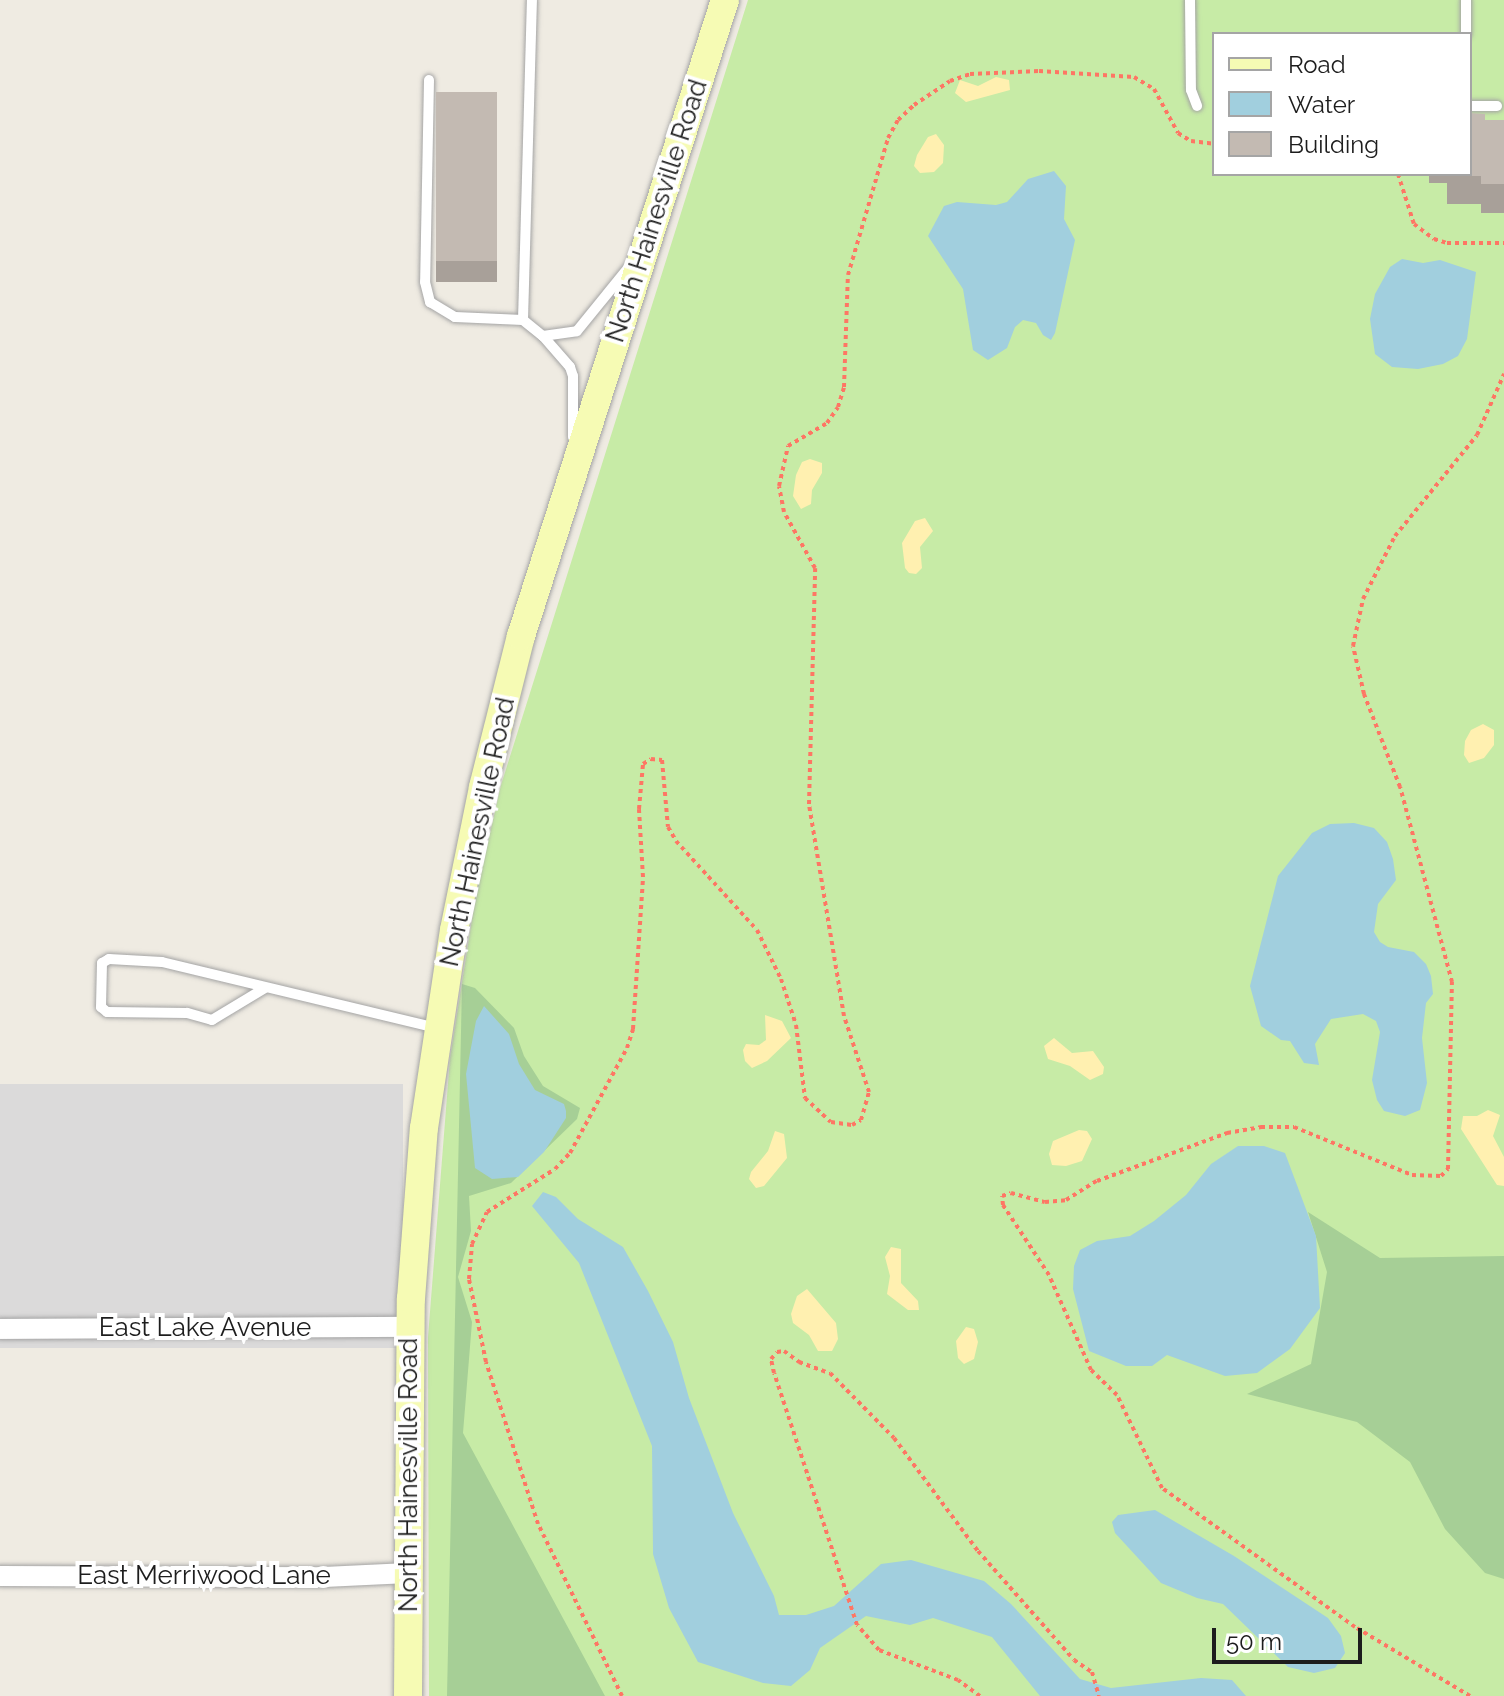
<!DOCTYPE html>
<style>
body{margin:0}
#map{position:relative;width:1504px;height:1696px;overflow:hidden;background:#efebe2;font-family:Raleway,sans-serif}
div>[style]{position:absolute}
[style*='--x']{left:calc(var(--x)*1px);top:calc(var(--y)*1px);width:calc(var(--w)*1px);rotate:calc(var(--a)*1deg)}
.residential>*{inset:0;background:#dbdada;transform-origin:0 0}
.grass>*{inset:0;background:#c7eba6}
.forest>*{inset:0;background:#a6cf96}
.sand>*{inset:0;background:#fff0b0}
.water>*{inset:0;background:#a1cfde}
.path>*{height:4px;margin-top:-2px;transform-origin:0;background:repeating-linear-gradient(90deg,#fe7664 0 4px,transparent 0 8px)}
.roads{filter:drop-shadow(0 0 2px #a4a4a4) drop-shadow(0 0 2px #a4a4a4)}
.lane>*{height:10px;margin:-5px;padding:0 5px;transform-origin:5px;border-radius:5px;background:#fff}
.street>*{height:20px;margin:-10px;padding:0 10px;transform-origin:10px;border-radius:10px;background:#fff}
.secondary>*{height:28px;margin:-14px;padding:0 14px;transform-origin:14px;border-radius:14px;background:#f6fbb4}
.wall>*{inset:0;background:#a8a099;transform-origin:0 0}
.building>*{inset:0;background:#c3bab2;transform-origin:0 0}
span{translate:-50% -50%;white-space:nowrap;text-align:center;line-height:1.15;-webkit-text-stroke:8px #fff;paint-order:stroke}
.street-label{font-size:26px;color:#1d1d1d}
.legend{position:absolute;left:1212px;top:32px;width:260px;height:144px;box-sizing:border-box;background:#fff;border:2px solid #a5a5a5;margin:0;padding:10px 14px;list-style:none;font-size:24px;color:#1d1d1d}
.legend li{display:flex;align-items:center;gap:16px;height:40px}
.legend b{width:40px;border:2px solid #a5a5a5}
.scale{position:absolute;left:1212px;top:1628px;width:150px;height:36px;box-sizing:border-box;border:4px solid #1d1d1d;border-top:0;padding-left:10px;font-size:24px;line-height:28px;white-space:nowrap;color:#1d1d1d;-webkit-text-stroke:6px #fff;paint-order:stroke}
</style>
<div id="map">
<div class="residential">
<i style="left:0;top:1084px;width:403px;height:264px"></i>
</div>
<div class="grass">
<i style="clip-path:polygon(evenodd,748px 0,1504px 0,1504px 1696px,429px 1696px,428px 1337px,450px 1058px,476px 894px,501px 785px,748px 0,1214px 34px,1470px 34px,1470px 174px,1214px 174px,1214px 34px)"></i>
</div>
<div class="forest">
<i style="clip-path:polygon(462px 984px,475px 988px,514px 1028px,524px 1056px,543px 1086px,580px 1108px,577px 1119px,511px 1183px,469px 1196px,471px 1231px,458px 1277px,472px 1322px,463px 1433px,605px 1696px,447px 1696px)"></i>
<i style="clip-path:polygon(1308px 1212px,1380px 1258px,1504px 1256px,1504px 1579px,1485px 1573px,1445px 1529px,1410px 1462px,1357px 1422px,1247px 1394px,1311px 1364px,1327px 1272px)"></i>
</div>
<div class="sand">
<i style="clip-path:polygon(996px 77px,1009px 80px,1010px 90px,966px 102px,955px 93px,960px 80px,978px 86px)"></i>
<i style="clip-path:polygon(936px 134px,944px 145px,943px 163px,934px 172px,920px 173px,914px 166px,917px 155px,928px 137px)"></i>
<i style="clip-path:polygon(810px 459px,822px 463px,822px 473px,812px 490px,811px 504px,801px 509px,793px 496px,796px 475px,802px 462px)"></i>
<i style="clip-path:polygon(925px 518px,933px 531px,920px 547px,922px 568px,916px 574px,909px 573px,905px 568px,902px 543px,915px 521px)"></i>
<i style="clip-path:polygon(1483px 724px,1494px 730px,1494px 745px,1484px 758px,1469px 763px,1464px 755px,1465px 741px,1471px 730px)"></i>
<i style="clip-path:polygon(765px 1015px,782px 1021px,791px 1038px,767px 1061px,752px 1068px,745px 1061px,743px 1050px,746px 1044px,759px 1045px,766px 1040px)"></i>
<i style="clip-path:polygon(1054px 1038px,1072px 1053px,1093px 1051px,1104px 1067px,1103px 1074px,1090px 1080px,1070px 1066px,1048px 1059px,1044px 1046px)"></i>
<i style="clip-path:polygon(1488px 1110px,1500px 1115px,1493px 1136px,1504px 1157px,1504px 1186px,1497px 1185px,1461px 1129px,1463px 1116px,1477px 1116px)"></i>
<i style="clip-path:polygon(1079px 1130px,1087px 1131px,1092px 1139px,1082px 1161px,1066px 1166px,1052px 1165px,1049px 1154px,1053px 1141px)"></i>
<i style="clip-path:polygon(775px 1131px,784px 1134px,787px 1158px,764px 1186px,756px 1188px,749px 1179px,751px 1172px,768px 1151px)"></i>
<i style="clip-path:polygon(891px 1247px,901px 1249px,901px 1283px,918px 1301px,919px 1310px,908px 1310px,887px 1294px,890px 1276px,885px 1257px)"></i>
<i style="clip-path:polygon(807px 1289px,836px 1323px,838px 1339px,832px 1351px,818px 1351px,809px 1335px,793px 1323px,791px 1314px,797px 1296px)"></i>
<i style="clip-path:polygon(966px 1327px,974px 1329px,978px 1342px,974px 1359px,964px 1364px,958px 1358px,956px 1341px)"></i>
</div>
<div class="water">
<i style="clip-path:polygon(1054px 171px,1066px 186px,1064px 219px,1075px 240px,1055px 333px,1051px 340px,1043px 335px,1036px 323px,1023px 320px,1015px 327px,1007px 348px,988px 360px,973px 350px,963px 289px,928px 236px,944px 206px,957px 202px,996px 205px,1007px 202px,1028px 179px)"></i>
<i style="clip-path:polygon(1402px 259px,1423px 263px,1440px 260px,1476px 272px,1467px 339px,1458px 356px,1443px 364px,1418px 369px,1392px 367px,1375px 354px,1370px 319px,1375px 294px,1390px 267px)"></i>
<i style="clip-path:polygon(1354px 823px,1374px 828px,1387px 842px,1393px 859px,1396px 880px,1378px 904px,1374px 932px,1380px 942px,1388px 947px,1414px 952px,1426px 964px,1431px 976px,1433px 994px,1426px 1003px,1422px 1038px,1427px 1083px,1420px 1110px,1405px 1116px,1384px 1111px,1377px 1100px,1372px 1080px,1380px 1032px,1376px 1021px,1363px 1014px,1331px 1019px,1315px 1044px,1319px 1065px,1304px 1063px,1290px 1041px,1281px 1040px,1261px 1026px,1250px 986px,1278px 876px,1312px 833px,1330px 824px)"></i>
<i style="clip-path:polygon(484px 1006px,509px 1034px,519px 1064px,535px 1090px,564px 1104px,566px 1111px,566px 1118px,544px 1152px,518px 1177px,492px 1179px,475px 1168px,466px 1074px,476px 1021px)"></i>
<i style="clip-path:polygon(1238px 1146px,1264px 1146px,1285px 1153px,1316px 1236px,1320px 1308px,1290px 1349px,1257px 1373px,1225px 1376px,1167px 1355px,1152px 1366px,1126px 1366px,1089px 1351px,1073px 1289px,1074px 1266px,1080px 1250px,1097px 1241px,1130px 1236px,1154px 1221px,1186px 1195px,1211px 1164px)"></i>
<i style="clip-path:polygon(543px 1192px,556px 1197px,578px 1219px,623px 1247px,648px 1291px,673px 1342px,689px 1398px,733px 1513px,774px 1596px,779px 1615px,806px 1615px,834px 1606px,881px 1564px,911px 1560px,984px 1581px,1011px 1604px,1080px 1679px,1111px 1688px,1201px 1678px,1232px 1680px,1246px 1696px,1040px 1696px,992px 1637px,933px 1618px,910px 1625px,866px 1616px,820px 1648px,810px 1670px,791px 1686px,763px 1683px,698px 1662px,669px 1608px,653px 1554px,652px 1446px,579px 1263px,532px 1206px)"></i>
<i style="clip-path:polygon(1155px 1510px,1234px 1556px,1328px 1618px,1341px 1636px,1345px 1653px,1335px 1668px,1314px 1673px,1288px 1667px,1223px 1604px,1197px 1598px,1161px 1583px,1115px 1533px,1112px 1522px,1118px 1515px)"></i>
</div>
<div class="path">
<i style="--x:1398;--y:174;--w:52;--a:72.3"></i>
<i style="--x:1414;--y:224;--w:25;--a:37"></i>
<i style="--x:1434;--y:239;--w:14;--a:17"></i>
<i style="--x:1447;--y:243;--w:57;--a:0"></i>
<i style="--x:622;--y:1696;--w:191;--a:-116"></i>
<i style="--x:538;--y:1524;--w:170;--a:-107.8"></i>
<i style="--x:486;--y:1362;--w:85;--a:-101.6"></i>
<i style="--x:469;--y:1279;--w:35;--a:-85"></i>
<i style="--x:472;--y:1244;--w:35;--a:-65"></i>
<i style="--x:487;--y:1212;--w:80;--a:-32.3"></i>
<i style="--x:555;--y:1169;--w:22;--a:-47"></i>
<i style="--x:570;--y:1153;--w:119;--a:-61.5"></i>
<i style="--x:627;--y:1048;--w:20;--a:-72"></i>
<i style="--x:633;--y:1029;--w:152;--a:-86.2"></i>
<i style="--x:643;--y:877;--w:68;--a:-93.4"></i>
<i style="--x:639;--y:809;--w:45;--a:-84.9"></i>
<i style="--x:643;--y:764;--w:9;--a:-32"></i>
<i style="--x:651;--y:759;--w:11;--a:5"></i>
<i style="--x:662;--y:760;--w:67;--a:84.9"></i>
<i style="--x:668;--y:827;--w:16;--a:60"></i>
<i style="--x:676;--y:841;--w:120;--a:47.7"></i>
<i style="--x:757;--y:930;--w:55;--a:63.9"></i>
<i style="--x:781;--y:979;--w:48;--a:71.9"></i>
<i style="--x:796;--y:1025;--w:74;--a:83"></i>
<i style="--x:805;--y:1098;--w:35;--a:43"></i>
<i style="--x:831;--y:1122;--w:21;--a:8"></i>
<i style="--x:852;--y:1125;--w:10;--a:-29"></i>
<i style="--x:861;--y:1120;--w:29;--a:-74"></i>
<i style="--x:869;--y:1092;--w:80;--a:-108.2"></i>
<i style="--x:844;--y:1016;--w:215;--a:-99.4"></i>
<i style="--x:809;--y:804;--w:236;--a:-88.5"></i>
<i style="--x:815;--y:568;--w:64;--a:-119"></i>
<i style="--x:784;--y:512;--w:26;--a:-101"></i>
<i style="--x:779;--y:486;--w:41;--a:-77.3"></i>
<i style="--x:788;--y:446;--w:45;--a:-30.5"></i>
<i style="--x:827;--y:423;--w:19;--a:-55"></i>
<i style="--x:838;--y:407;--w:21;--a:-73"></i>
<i style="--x:844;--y:387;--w:112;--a:-88"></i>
<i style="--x:848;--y:275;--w:143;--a:-73.7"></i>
<i style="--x:888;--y:138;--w:21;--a:-61"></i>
<i style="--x:898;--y:120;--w:22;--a:-43"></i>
<i style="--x:914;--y:105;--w:43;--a:-33.7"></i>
<i style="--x:950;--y:81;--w:21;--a:-19"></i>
<i style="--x:970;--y:74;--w:69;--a:-2.5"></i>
<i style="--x:1039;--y:71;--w:95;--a:3.6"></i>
<i style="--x:1134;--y:77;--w:23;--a:31"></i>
<i style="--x:1154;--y:89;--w:50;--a:61.4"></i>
<i style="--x:1178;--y:133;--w:15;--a:32"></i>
<i style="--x:1191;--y:141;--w:23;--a:7"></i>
<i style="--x:980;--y:1696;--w:27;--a:-144"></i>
<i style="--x:958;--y:1680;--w:85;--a:-159.2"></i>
<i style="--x:879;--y:1650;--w:33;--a:-131"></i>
<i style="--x:857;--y:1625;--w:265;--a:-108.2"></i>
<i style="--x:774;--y:1373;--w:14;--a:-102"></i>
<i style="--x:771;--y:1359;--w:9;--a:-49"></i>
<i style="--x:777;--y:1352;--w:7;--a:-8"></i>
<i style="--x:784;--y:1351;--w:19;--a:36"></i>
<i style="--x:799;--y:1362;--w:33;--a:20"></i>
<i style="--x:830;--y:1373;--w:91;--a:45.4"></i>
<i style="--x:894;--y:1438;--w:141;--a:53.4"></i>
<i style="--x:978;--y:1551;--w:145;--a:48.6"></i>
<i style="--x:1074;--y:1660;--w:22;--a:34"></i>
<i style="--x:1092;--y:1672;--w:25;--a:74"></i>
<i style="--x:1470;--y:1696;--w:134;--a:-149"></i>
<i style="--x:1355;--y:1627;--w:238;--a:-144.2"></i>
<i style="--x:1162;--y:1488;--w:103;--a:-115.8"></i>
<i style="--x:1117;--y:1395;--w:36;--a:-136"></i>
<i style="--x:1091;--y:1370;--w:104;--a:-113.9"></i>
<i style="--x:1049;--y:1275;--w:84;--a:-123.3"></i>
<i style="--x:1003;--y:1205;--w:9;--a:-96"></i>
<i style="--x:1002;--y:1196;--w:9;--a:-18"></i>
<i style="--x:1011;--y:1193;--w:35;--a:15"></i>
<i style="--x:1045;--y:1202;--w:21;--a:-5"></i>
<i style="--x:1066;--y:1200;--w:36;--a:-32"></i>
<i style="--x:1097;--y:1181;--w:139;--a:-20.3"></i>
<i style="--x:1227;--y:1133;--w:35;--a:-10"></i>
<i style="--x:1261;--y:1127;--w:33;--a:0"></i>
<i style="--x:1294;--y:1127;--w:127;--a:22.1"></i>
<i style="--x:1412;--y:1175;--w:29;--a:2"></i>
<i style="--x:1441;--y:1176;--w:10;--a:-45"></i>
<i style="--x:1448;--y:1169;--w:187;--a:-88.8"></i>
<i style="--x:1452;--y:982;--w:202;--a:-104.9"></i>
<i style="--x:1400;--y:787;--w:100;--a:-111.2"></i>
<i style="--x:1364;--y:694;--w:49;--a:-102.9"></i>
<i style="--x:1353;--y:646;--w:48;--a:-78"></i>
<i style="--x:1363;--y:599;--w:71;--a:-63.1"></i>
<i style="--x:1395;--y:536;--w:130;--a:-50.9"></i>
<i style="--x:1477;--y:435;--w:67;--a:-66.1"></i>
</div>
<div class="roads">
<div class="lane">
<i style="--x:1190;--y:0;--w:90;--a:89.4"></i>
<i style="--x:1191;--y:90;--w:17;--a:69"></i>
<i style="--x:1466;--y:0;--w:34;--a:90"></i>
<i style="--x:429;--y:80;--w:202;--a:91.1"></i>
<i style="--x:425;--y:282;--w:21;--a:76"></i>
<i style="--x:430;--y:302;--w:29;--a:31"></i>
<i style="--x:455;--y:317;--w:68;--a:2.5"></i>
<i style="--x:523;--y:320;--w:26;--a:39"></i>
<i style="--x:543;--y:336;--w:41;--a:48.9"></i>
<i style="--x:570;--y:367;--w:9;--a:72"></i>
<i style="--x:573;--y:376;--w:61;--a:90"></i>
<i style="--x:1470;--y:106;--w:27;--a:0"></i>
<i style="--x:523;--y:320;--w:320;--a:-88.4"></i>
<i style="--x:543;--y:336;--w:34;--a:-8"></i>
<i style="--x:577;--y:331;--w:82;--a:-50.9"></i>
<i style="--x:265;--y:988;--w:62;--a:148.9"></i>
<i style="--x:212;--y:1020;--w:26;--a:-164"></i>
<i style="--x:187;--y:1013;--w:80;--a:-179.3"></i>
<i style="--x:107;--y:1012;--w:8;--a:-140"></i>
<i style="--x:101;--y:1007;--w:44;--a:-88.7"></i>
<i style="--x:102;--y:963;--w:8;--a:-30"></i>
<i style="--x:109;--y:959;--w:53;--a:3.2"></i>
<i style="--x:162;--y:962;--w:283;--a:13.5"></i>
</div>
<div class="street">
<i style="--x:0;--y:1329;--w:411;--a:-0.3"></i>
<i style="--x:0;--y:1576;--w:324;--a:0.2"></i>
<i style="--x:324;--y:1577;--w:84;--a:-2.7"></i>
</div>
<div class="secondary">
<i style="--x:408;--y:1696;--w:397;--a:-89.6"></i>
<i style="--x:411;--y:1299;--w:171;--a:-85.7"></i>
<i style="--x:424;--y:1128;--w:200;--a:-81.4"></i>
<i style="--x:454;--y:930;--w:146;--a:-78.5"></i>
<i style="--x:483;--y:787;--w:156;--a:-75.9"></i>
<i style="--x:521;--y:636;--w:668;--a:-72.22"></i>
</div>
</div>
<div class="wall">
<i style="left:436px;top:92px;width:61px;height:190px"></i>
<i style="clip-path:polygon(1485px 120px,1504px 120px,1504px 213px,1481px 213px,1481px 204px,1447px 204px,1447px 183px,1429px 183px,1429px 174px,1470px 174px)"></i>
</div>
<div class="building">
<i style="left:436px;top:92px;width:61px;height:169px"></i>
<i style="clip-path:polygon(1470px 113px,1485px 114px,1485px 120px,1504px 120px,1504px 184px,1481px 184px,1481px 176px,1447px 176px,1447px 174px,1470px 174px)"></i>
</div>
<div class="street-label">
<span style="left:657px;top:211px;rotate:-72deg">North Hainesville Road</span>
<span style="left:478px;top:832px;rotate:-78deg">North Hainesville Road</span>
<span style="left:205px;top:1328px">East Lake Avenue</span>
<span style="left:409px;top:1475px;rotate:-90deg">North Hainesville Road</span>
<span style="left:204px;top:1576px">East Merriwood Lane</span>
</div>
<ul class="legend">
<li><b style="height:10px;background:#f6fbb4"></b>Road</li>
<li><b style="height:22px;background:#a1cfde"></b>Water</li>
<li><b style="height:22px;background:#c3bab2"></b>Building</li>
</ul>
<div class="scale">50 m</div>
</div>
